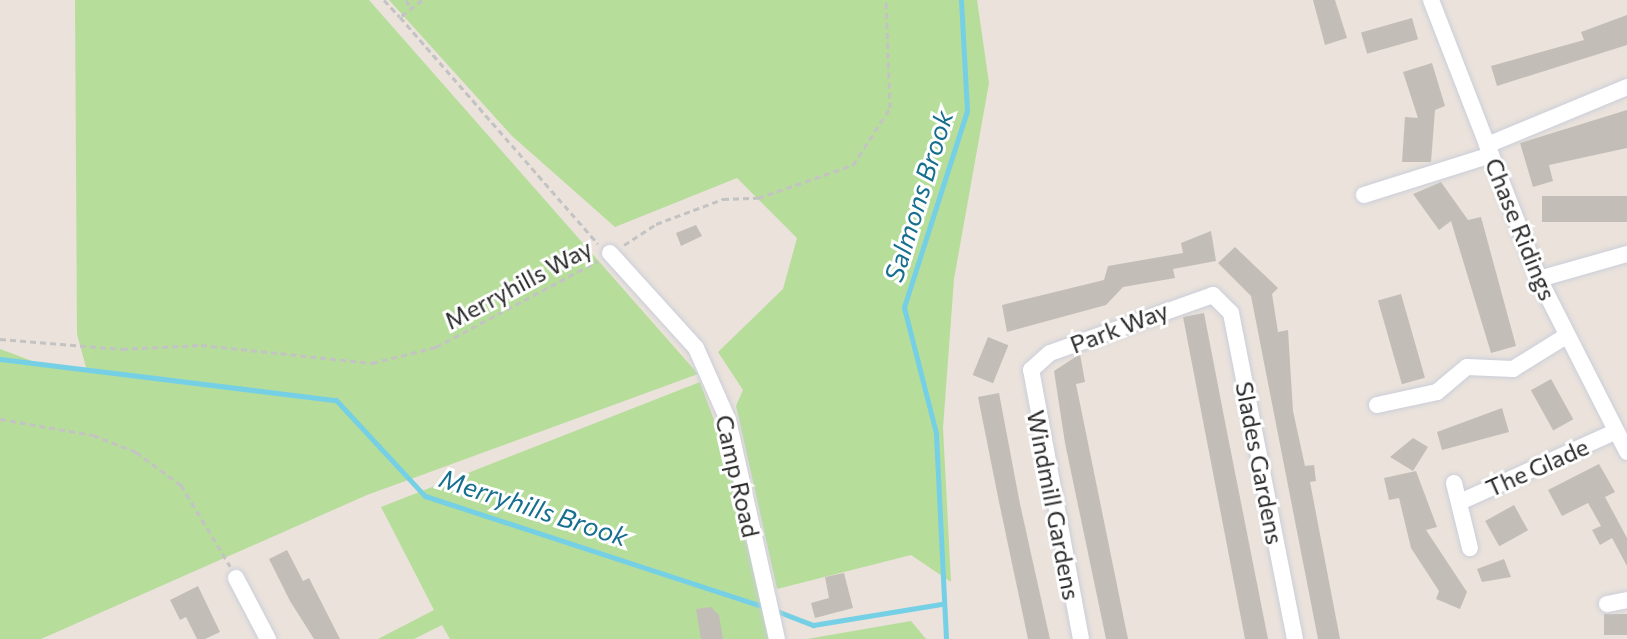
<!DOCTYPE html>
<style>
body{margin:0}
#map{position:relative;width:1627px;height:639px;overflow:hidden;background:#eae2db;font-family:Commissioner,sans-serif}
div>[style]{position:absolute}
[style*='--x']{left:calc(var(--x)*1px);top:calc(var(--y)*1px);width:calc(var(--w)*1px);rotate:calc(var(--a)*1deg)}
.green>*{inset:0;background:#b7dd9b}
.stream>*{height:5px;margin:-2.5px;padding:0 2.5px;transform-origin:2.5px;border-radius:2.5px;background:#75d0e5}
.building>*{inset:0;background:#c2beb7;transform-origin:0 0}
.path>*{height:3px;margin-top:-1.5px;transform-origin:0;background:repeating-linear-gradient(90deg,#c3c3c3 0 6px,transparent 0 10px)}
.roads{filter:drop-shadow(0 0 2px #caceda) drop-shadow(0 0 2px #caceda)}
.minor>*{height:16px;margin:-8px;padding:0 8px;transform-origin:8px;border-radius:8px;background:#fff}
span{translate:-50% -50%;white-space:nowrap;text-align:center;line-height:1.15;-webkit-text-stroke:6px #fff;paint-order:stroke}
.street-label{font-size:24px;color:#292929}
.water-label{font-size:26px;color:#166f8f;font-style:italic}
</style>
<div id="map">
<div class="green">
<i style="clip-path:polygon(75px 0,369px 0,698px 374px,367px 495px,41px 639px,0 639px,0 349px,48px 367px,87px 371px,77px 334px)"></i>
<i style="clip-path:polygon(389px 0,977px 0,989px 83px,954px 279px,943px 428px,951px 582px,911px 555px,777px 589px,736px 406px,743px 390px,718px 352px,783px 289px,797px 238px,737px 178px,615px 227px,512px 136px)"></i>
<i style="clip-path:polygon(700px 382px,728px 458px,771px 639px,450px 639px,442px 625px,414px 639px,378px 639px,434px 610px,381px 507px)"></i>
<i style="clip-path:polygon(911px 621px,926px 639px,807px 639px)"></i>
</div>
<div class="stream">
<i style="--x:0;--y:359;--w:338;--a:7"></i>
<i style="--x:336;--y:400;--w:131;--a:47.2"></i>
<i style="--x:425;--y:496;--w:358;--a:18.1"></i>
<i style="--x:774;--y:610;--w:42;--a:21"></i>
<i style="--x:813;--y:625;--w:130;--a:-9.3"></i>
<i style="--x:946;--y:639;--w:206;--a:-92.8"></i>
<i style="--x:936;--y:433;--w:130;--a:-104.3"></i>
<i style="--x:904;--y:307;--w:206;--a:-72.2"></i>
<i style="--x:967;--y:111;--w:111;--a:-93.1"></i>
</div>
<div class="building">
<i style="clip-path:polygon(1313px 0,1335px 0,1347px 38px,1325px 45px)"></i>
<i style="clip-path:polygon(1627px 15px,1627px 45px,1497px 86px,1491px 66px,1584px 40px,1581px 32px)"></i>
<i style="left:1412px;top:18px;width:22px;height:53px;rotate:74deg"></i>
<i style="clip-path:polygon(1432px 63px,1445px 106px,1435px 110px,1431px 162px,1402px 162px,1405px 117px,1418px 118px,1403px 72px)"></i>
<i style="clip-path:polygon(1627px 110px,1627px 148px,1549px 165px,1553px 181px,1533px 187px,1520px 143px)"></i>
<i style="clip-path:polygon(1441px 182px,1468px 220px,1481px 217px,1516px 346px,1491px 353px,1451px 221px,1439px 230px,1413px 194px)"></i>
<i style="left:1627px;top:196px;width:26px;height:85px;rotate:90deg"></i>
<i style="clip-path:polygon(696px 225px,702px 236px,681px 246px,676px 233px)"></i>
<i style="clip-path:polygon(1211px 231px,1216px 261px,1173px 269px,1175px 278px,1123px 287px,1106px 305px,1007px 332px,1002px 305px,1104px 280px,1108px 266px,1183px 253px,1181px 243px)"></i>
<i style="clip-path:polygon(1235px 247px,1278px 288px,1272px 294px,1278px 332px,1288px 330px,1293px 411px,1305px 466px,1314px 465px,1316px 481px,1310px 482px,1340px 639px,1318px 639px,1251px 296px,1218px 263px)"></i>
<i style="left:1401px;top:294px;width:87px;height:24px;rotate:74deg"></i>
<i style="clip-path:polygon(1204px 313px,1226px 427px,1268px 639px,1245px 639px,1183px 317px)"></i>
<i style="left:988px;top:337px;width:22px;height:41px;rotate:22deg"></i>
<i style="clip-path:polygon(1080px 354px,1085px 382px,1076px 384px,1128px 639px,1106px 639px,1065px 443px,1054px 371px)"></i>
<i style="left:1551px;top:379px;width:46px;height:23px;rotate:61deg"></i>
<i style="clip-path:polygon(999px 393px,1020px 504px,1050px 639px,1028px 639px,999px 502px,978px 397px)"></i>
<i style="clip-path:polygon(1502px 408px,1509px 432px,1442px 450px,1437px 432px)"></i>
<i style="clip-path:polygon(1413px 438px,1428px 447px,1413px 471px,1390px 457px)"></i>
<i style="clip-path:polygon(1599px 464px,1615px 492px,1605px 497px,1627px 538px,1627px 566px,1612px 538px,1600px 545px,1592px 530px,1601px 526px,1588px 503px,1562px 516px,1548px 490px)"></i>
<i style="clip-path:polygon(1416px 471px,1437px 527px,1426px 530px,1467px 592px,1460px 609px,1436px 599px,1439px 591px,1411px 548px,1399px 498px,1389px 500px,1384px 478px)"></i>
<i style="left:1514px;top:505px;width:29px;height:33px;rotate:61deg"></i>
<i style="clip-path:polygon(287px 550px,303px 581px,309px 578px,340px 639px,314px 639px,290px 601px,269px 559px)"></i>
<i style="clip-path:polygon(1504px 559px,1511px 577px,1482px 582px,1477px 569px)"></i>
<i style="clip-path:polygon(844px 573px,853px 608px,815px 618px,811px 603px,829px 598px,825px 577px)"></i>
<i style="clip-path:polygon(198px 586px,220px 632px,205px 639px,197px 639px,186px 617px,180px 620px,170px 600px)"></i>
<i style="clip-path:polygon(711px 607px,719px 615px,723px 639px,701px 639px,696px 609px)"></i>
<i style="left:1627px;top:614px;width:21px;height:23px;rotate:90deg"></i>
</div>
<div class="path">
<i style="--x:384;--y:0;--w:23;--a:47"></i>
<i style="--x:406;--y:0;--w:10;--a:61"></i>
<i style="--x:422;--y:0;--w:28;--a:142"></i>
<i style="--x:400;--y:17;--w:301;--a:48.9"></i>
<i style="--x:624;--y:245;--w:38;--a:-33"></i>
<i style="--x:656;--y:224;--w:72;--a:-20.5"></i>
<i style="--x:723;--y:199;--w:35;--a:-2"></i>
<i style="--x:758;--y:198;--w:101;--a:-19.2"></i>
<i style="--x:853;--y:165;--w:68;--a:-57"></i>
<i style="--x:890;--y:108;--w:108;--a:-92.1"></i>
<i style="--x:0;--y:339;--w:122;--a:4.7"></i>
<i style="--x:122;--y:349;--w:79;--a:-2.9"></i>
<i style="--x:201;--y:345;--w:172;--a:6"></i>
<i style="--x:372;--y:363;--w:66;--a:-14"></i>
<i style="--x:436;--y:347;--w:183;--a:-28"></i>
<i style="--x:0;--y:419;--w:94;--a:9.8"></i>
<i style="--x:93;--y:435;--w:46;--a:21.6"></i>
<i style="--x:136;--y:452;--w:56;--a:36.3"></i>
<i style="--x:181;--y:485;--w:95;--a:58.8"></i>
</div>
<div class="roads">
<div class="minor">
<i style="--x:1431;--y:0;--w:299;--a:68.8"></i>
<i style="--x:1539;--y:279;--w:194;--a:63"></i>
<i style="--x:1487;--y:145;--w:152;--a:-22.5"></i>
<i style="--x:1364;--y:195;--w:133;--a:-17.5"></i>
<i style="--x:610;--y:253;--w:128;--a:47.8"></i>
<i style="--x:696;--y:348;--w:79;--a:66"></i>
<i style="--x:728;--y:420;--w:224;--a:77.4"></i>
<i style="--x:1539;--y:279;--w:91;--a:-15.9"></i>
<i style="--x:1377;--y:405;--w:61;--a:-12.2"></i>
<i style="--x:1437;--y:392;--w:39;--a:-40"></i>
<i style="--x:1467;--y:367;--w:46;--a:2.5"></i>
<i style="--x:1513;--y:369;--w:62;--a:-31.9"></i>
<i style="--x:1454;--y:483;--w:67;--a:76.2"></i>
<i style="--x:1460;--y:502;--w:169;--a:-24.4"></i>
<i style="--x:236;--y:578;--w:69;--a:62.3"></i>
<i style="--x:1607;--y:604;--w:20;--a:-11"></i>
<i style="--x:1081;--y:639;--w:274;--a:-100.5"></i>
<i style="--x:1031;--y:370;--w:25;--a:-42"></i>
<i style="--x:1050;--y:353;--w:173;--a:-19.6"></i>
<i style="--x:1213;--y:295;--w:25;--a:45"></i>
<i style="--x:1231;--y:313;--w:332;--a:78.9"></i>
</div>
</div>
<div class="street-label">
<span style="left:1521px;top:229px;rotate:68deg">Chase Ridings</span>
<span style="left:518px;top:284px;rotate:-28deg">Merryhills Way</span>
<span style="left:1119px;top:327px;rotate:-21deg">Park Way</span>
<span style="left:1260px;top:463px;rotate:79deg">Slades Gardens</span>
<span style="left:1537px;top:467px;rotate:-24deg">The Glade</span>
<span style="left:738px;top:476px;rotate:77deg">Camp Road</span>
<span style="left:1054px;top:505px;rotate:79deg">Windmill Gardens</span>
</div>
<div class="water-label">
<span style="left:918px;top:196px;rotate:-73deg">Salmons Brook</span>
<span style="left:534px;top:507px;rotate:18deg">Merryhills Brook</span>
</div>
</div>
